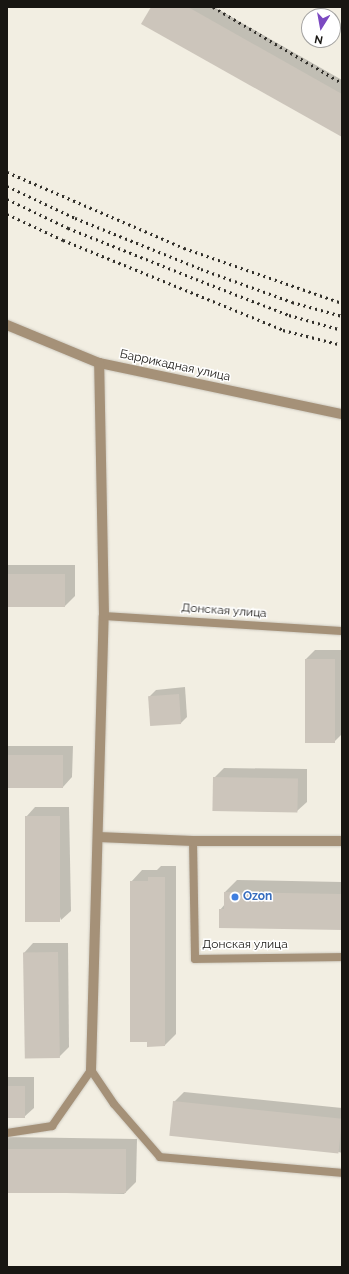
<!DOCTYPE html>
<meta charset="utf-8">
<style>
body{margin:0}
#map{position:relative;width:349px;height:1274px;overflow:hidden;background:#f2eee2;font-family:Raleway,sans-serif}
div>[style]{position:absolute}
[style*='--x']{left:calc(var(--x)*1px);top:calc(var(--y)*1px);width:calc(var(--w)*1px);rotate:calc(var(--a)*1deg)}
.shadow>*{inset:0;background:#0003}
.building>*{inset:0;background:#ccc5bb;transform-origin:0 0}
.roads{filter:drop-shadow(0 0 1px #cfcbc1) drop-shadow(0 0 1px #cfcbc1)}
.service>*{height:8px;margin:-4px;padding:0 4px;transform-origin:4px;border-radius:4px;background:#a59178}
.minor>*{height:10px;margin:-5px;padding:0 5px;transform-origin:5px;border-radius:5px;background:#a59178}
.rail>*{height:3px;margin-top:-1.5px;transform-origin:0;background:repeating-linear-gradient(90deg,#32302b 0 2px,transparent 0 6px)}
.dots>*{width:11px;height:11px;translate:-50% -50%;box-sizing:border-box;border:2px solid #fff;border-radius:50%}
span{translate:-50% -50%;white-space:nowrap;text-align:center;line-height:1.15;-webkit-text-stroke:3px #fff;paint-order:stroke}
.street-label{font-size:12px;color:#181612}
.shop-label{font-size:12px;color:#366cbe;font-weight:700}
.left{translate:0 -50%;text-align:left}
.frame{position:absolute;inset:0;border:8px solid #181612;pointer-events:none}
.north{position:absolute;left:301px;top:8px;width:40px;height:40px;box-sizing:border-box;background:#fff;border:1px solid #a3a2a0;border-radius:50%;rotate:191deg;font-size:11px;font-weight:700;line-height:16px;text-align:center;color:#181612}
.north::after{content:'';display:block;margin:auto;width:14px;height:18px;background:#7b49c1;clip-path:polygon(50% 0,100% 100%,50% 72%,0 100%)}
</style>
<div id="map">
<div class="shadow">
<i style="clip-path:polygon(152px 7px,214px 7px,342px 80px,342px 136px)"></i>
<i style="clip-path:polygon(7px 565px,75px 565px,75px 596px,65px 606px,7px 606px)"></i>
<i style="clip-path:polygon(315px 650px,342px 650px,342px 734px,334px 742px,306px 659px)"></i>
<i style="clip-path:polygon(185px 687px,187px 717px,181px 723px,149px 697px,156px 690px)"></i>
<i style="clip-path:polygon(7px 746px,73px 746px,72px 777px,63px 787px,7px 787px)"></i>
<i style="clip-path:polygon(224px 768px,307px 769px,307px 802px,297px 811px,214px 778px)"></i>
<i style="clip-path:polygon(35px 807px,69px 807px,71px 911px,61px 920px,26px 817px)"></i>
<i style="clip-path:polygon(161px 866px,176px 866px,176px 1034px,165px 1045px,131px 882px,142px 870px,157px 870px)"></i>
<i style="clip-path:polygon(237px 880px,342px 882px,342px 929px,220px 910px,225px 904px,225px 892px)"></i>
<i style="clip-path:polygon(33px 943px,68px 943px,69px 1047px,59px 1057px,24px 953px)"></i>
<i style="clip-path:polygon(7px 1077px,34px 1077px,34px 1108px,24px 1117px,7px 1117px)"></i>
<i style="clip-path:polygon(184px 1092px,342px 1108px,342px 1153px,174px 1102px)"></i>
<i style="clip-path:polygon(7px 1137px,137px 1139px,136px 1182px,124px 1194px,7px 1192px)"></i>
</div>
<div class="building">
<i style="clip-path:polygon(151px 7px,188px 7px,342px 94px,342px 137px,141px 24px)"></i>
<i style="left:7px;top:574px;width:58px;height:33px"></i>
<i style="left:305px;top:659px;width:30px;height:84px"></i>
<i style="left:179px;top:694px;width:30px;height:31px;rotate:86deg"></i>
<i style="left:7px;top:755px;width:56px;height:33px"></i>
<i style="left:213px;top:777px;width:85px;height:34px;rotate:1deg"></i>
<i style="left:25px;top:816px;width:35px;height:106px"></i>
<i style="clip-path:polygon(148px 877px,165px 877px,165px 1046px,147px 1047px,147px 1042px,130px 1042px,130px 881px,148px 881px)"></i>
<i style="clip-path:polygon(224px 892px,342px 894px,342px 930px,219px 928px,219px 909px,224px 909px)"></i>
<i style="left:58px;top:952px;width:106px;height:35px;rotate:89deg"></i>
<i style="left:7px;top:1086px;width:18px;height:32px"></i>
<i style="left:173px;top:1101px;width:170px;height:35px;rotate:6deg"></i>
<i style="left:7px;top:1149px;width:119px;height:44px"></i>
</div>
<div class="roads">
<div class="service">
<i style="--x:104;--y:616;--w:238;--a:3.6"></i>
<i style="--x:193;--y:841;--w:118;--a:89"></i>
<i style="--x:195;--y:959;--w:147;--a:-0.8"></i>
<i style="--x:7;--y:1133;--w:46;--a:-8.8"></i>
<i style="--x:52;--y:1126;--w:68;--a:-55.1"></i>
<i style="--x:91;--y:1070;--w:41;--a:55.9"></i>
<i style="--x:114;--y:1104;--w:70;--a:49"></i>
<i style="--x:160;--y:1157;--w:183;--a:5"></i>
</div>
<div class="minor">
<i style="--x:7;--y:325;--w:100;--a:22.4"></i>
<i style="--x:99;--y:363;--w:248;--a:11.9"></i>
<i style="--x:98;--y:837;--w:95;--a:2.4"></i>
<i style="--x:193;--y:841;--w:149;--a:0"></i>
<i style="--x:91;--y:1070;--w:454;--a:-88.4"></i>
<i style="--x:104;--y:616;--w:253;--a:-91.1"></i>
</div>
</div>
<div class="rail">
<i style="--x:213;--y:7;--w:150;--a:30.5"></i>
<i style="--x:7;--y:172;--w:193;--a:23.2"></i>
<i style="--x:184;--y:248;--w:167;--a:19.2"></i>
<i style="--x:7;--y:186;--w:75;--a:25.2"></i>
<i style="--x:75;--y:218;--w:136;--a:22"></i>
<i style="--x:201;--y:269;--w:97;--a:19.9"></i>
<i style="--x:292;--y:302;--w:52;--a:15.6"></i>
<i style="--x:7;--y:199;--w:68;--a:25.4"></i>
<i style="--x:68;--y:228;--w:138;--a:21.7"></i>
<i style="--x:196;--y:279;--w:100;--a:21.2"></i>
<i style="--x:289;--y:315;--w:55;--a:15.8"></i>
<i style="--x:7;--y:214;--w:62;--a:24.9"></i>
<i style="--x:63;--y:240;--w:238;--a:22.2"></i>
<i style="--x:283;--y:330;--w:61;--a:14.3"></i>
</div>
<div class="dots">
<i style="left:235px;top:897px;background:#3f7fe0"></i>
</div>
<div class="street-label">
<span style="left:175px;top:366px;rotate:12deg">Баррикадная улица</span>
<span style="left:224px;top:611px;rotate:4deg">Донская улица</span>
<span style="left:245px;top:945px">Донская улица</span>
</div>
<div class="shop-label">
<span class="left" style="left:243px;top:897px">Ozon</span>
</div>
<div class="frame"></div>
<div class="north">N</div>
</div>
